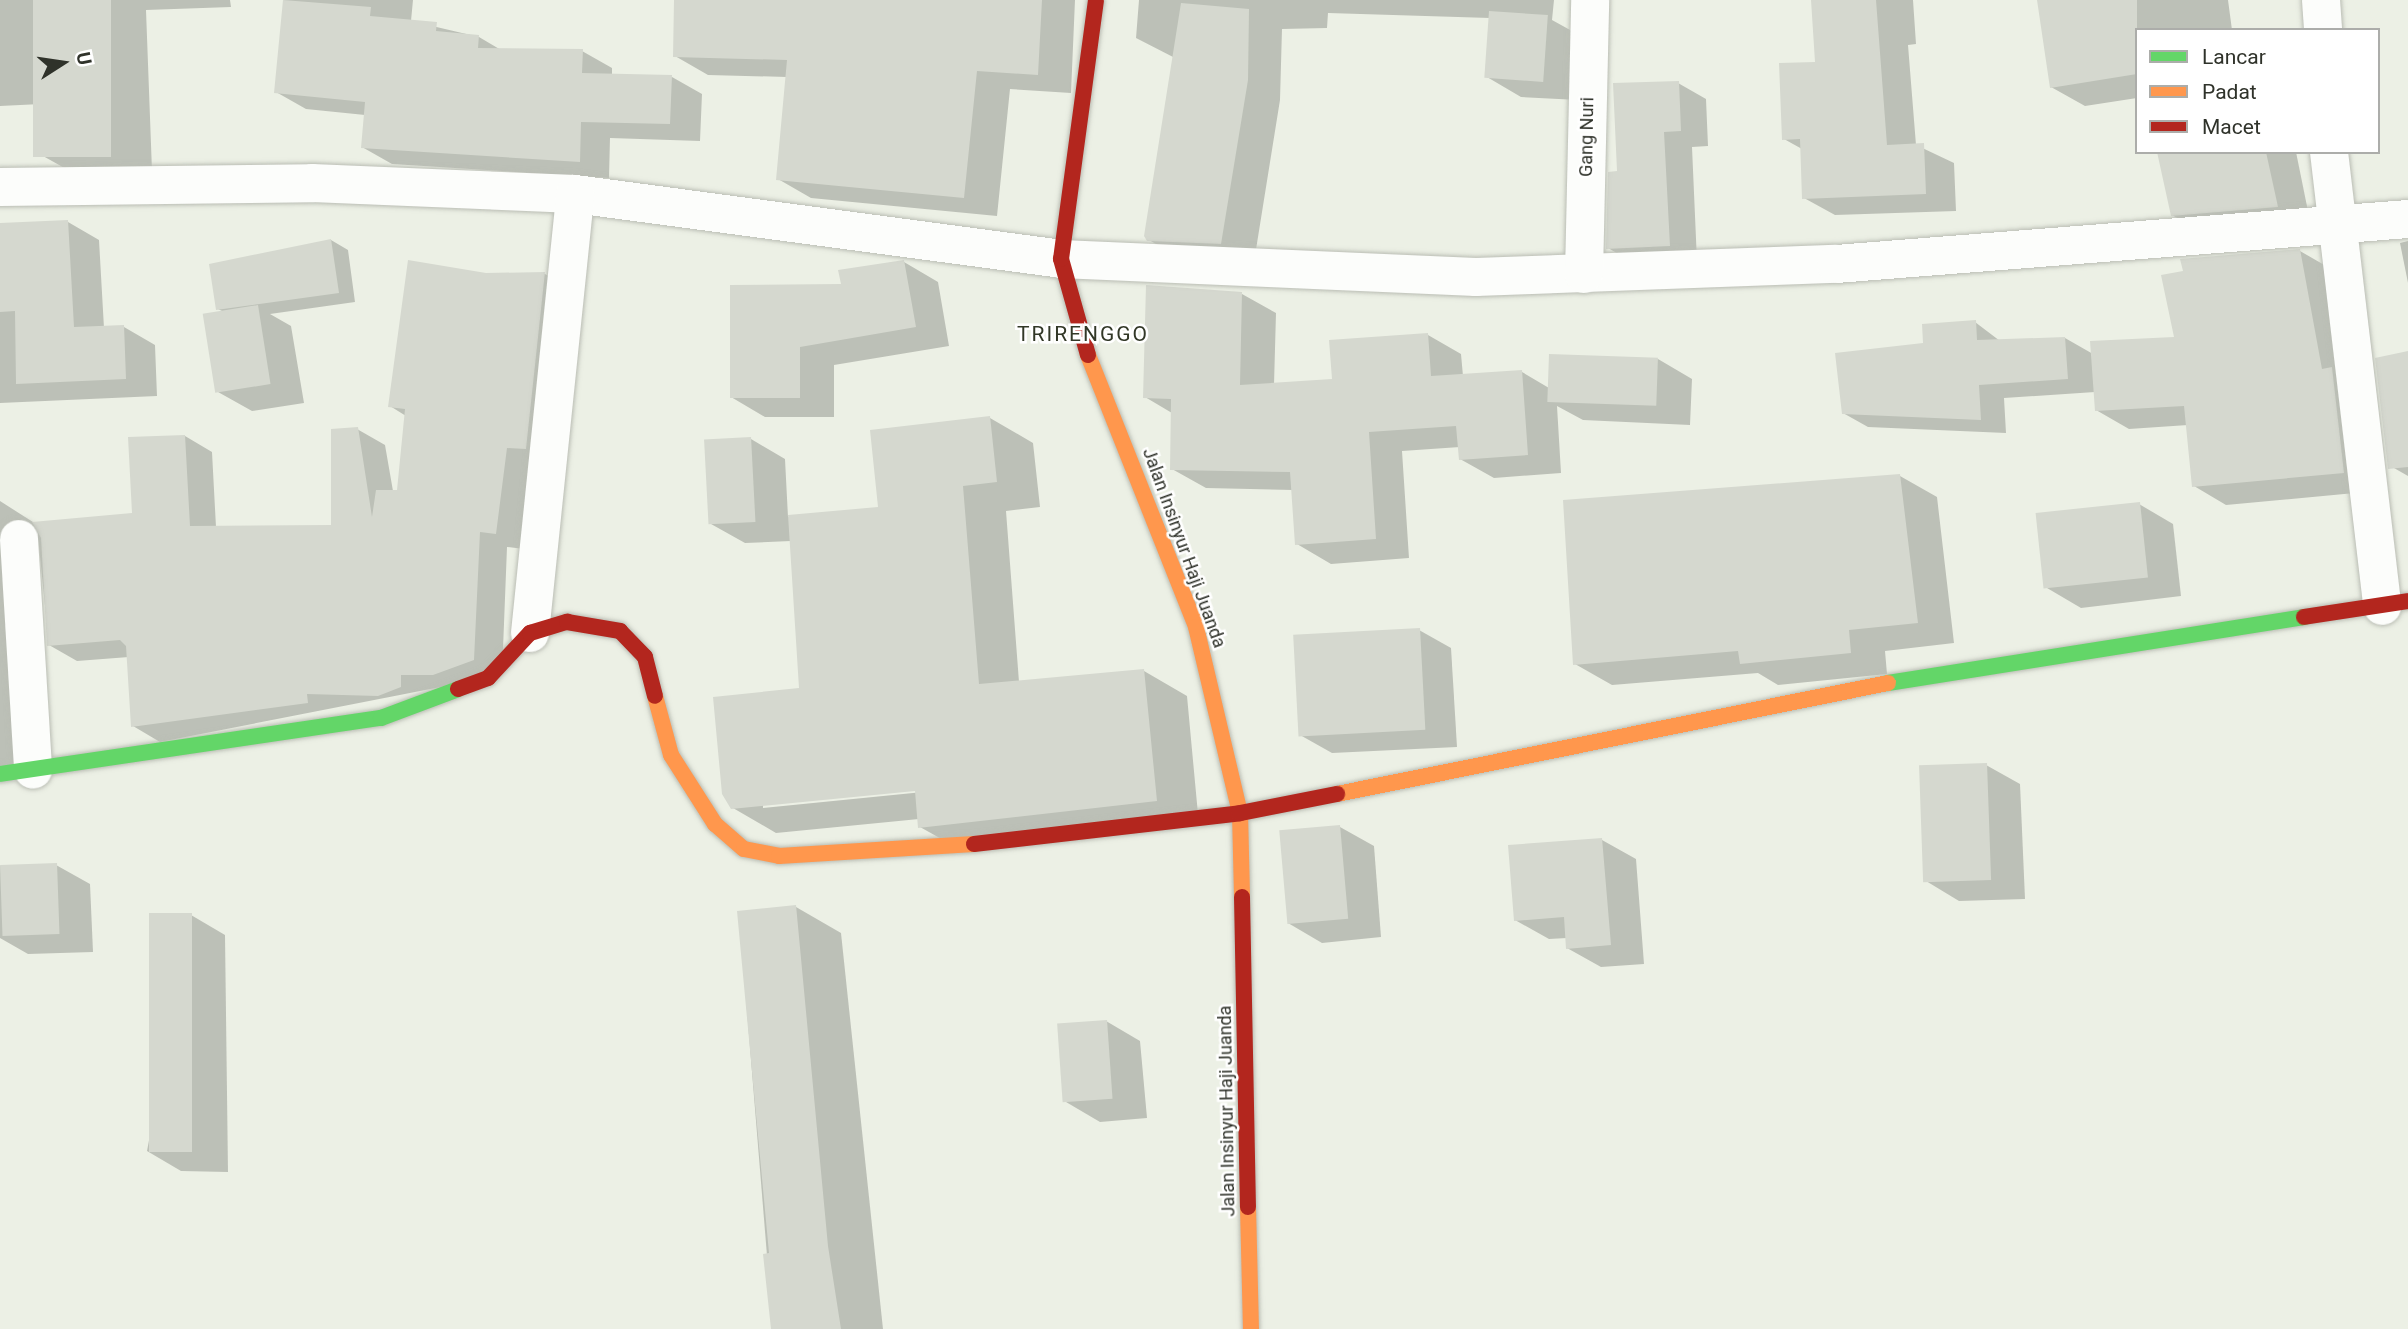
<!DOCTYPE html>
<style>
body{margin:0}
#map{position:relative;width:2408px;height:1329px;overflow:hidden;background:#ecf0e5;font-family:Roboto,sans-serif}
div>[style]{position:absolute}
[style*='--x']{left:calc(var(--x)*1px);top:calc(var(--y)*1px);width:calc(var(--w)*1px);rotate:calc(var(--a)*1deg)}
.shadow>*{inset:0;background:#0003}
.building>*{inset:0;background:#d5d8cf;transform-origin:0 0}
.roads{filter:drop-shadow(0 0 2px #babdb4) drop-shadow(0 0 2px #babdb4)}
.street>*{height:38px;margin:-19px;padding:0 19px;transform-origin:19px;border-radius:19px;background:#fcfdfb}
.fast>*{height:16px;margin:-8px;padding:0 8px;transform-origin:8px;border-radius:8px;background:#63d668}
.slow>*{height:16px;margin:-8px;padding:0 8px;transform-origin:8px;border-radius:8px;background:#ff974d}
.jam>*{height:16px;margin:-8px;padding:0 8px;transform-origin:8px;border-radius:8px;background:#b3261e}
span{translate:-50% -50%;white-space:nowrap;text-align:center;line-height:1.15;-webkit-text-stroke:5px #fff;paint-order:stroke}
.street-label{font-size:18px;color:#2f322a}
.quarter-label{font-size:21px;color:#323827;letter-spacing:2px}
.legend{position:absolute;left:2135px;top:28px;width:245px;height:126px;box-sizing:border-box;background:#fff;border:2px solid #acadaa;margin:0;padding:9px 12px;list-style:none;font-size:21px;color:#2f322a}
.legend li{display:flex;align-items:center;gap:14px;height:35px}
.legend b{width:35px;border:2px solid #acadaa}
.north{position:absolute;left:28px;top:28px;width:70px;height:70px;-webkit-text-stroke:5px #fff;paint-order:stroke;rotate:78deg;font-size:19px;font-weight:700;line-height:28px;text-align:center;color:#2f322a}
.north::after{content:'';display:block;margin:auto;width:24px;height:32px;background:#2f322a;clip-path:polygon(50% 0,100% 100%,50% 72%,0 100%)}
</style>
<div id="map">
<div class="shadow">
<i style="clip-path:polygon(0 0,230px 0,231px 7px,146px 10px,152px 171px,77px 175px,43px 156px,41px 104px,0 106px)"></i>
<i style="clip-path:polygon(284px 0,413px 0,411px 21px,479px 37px,501px 50px,582px 51px,612px 68px,612px 76px,672px 77px,702px 94px,700px 141px,610px 138px,609px 178px,392px 164px,362px 147px,365px 115px,306px 109px,276px 92px)"></i>
<i style="clip-path:polygon(676px 0,1075px 0,1071px 93px,1010px 89px,997px 216px,811px 198px,778px 179px,787px 77px,708px 75px,675px 56px)"></i>
<i style="clip-path:polygon(1139px 0,1554px 0,1552px 20px,1581px 36px,1578px 100px,1521px 97px,1487px 77px,1490px 18px,1328px 13px,1327px 28px,1282px 29px,1280px 100px,1254px 262px,1182px 259px,1149px 240px,1175px 58px,1136px 38px)"></i>
<i style="clip-path:polygon(1813px 0,1913px 0,1916px 44px,1908px 45px,1916px 145px,1954px 163px,1956px 211px,1835px 215px,1804px 198px,1802px 149px,1784px 139px,1816px 63px)"></i>
<i style="clip-path:polygon(2039px 0,2228px 0,2232px 30px,2137px 30px,2137px 98px,2085px 106px,2051px 87px)"></i>
<i style="clip-path:polygon(1678px 83px,1706px 99px,1708px 146px,1692px 147px,1697px 261px,1636px 264px,1608px 248px,1619px 173px)"></i>
<i style="clip-path:polygon(2159px 152px,2296px 152px,2311px 226px,2206px 234px,2172px 215px)"></i>
<i style="clip-path:polygon(68px 222px,99px 240px,104px 328px,124px 327px,155px 345px,157px 396px,0 403px,0 225px)"></i>
<i style="clip-path:polygon(331px 240px,348px 250px,355px 302px,270px 314px,291px 326px,304px 403px,252px 411px,218px 392px,224px 312px,218px 309px)"></i>
<i style="clip-path:polygon(2408px 241px,2408px 283px,2400px 243px)"></i>
<i style="clip-path:polygon(2300px 251px,2333px 270px,2376px 491px,2226px 505px,2194px 486px,2188px 425px,2129px 429px,2096px 410px,2095px 392px,2004px 398px,2006px 433px,1868px 427px,1843px 413px,1925px 345px,1975px 322px,2000px 341px,2065px 338px,2093px 354px,2176px 338px)"></i>
<i style="clip-path:polygon(904px 262px,938px 282px,949px 346px,834px 365px,834px 417px,765px 417px,731px 397px,843px 286px)"></i>
<i style="clip-path:polygon(545px 274px,572px 290px,524px 549px,507px 547px,502px 675px,160px 742px,133px 726px,129px 657px,77px 661px,49px 645px,37px 527px,41px 768px,0 780px,0 501px,36px 524px,134px 515px,185px 436px,212px 452px,216px 527px,332px 527px,357px 429px,385px 445px,393px 491px,398px 491px,406px 416px,390px 406px,486px 275px)"></i>
<i style="clip-path:polygon(1242px 294px,1276px 313px,1274px 385px,1334px 380px,1428px 335px,1461px 354px,1463px 376px,1522px 372px,1549px 388px,1658px 359px,1692px 379px,1690px 425px,1583px 420px,1557px 406px,1561px 473px,1494px 478px,1460px 459px,1460px 447px,1402px 451px,1409px 558px,1331px 564px,1297px 544px,1293px 490px,1206px 488px,1172px 469px,1172px 413px,1145px 397px)"></i>
<i style="clip-path:polygon(2408px 352px,2408px 476px,2394px 468px)"></i>
<i style="clip-path:polygon(evenodd,990px 418px,1033px 443px,1040px 507px,1006px 511px,1019px 682px,1144px 671px,1187px 696px,1199px 825px,963px 851px,920px 827px,919px 819px,776px 833px,733px 808px,801px 690px,791px 541px,745px 543px,711px 524px,751px 439px,785px 459px,788px 517px,880px 509px,990px 418px,923px 789px,923px 792px,763px 808px,763px 804px,923px 789px)"></i>
<i style="clip-path:polygon(1900px 476px,1937px 497px,1954px 643px,1885px 651px,1887px 674px,1778px 685px,1758px 673px,1612px 685px,1575px 664px)"></i>
<i style="clip-path:polygon(2139px 504px,2173px 524px,2181px 596px,2081px 608px,2047px 588px)"></i>
<i style="clip-path:polygon(1419px 630px,1451px 648px,1457px 747px,1332px 753px,1300px 735px)"></i>
<i style="clip-path:polygon(1986px 765px,2020px 784px,2025px 899px,1959px 901px,1926px 881px)"></i>
<i style="clip-path:polygon(1340px 827px,1374px 846px,1381px 937px,1322px 943px,1288px 923px)"></i>
<i style="clip-path:polygon(1602px 840px,1636px 859px,1644px 964px,1601px 967px,1567px 948px,1567px 938px,1549px 939px,1515px 920px)"></i>
<i style="clip-path:polygon(56px 865px,90px 884px,93px 952px,28px 954px,0 938px,0 866px)"></i>
<i style="clip-path:polygon(796px 907px,841px 933px,883px 1329px,773px 1329px,739px 913px)"></i>
<i style="clip-path:polygon(191px 915px,225px 935px,228px 1172px,181px 1171px,147px 1151px)"></i>
<i style="clip-path:polygon(1106px 1021px,1140px 1041px,1147px 1118px,1100px 1122px,1066px 1102px)"></i>
</div>
<div class="building">
<i style="left:33px;top:0;width:78px;height:157px"></i>
<i style="clip-path:polygon(283px 0,371px 7px,370px 16px,437px 22px,436px 31px,479px 35px,478px 48px,583px 49px,582px 73px,672px 75px,670px 124px,581px 122px,580px 162px,361px 148px,365px 102px,274px 93px)"></i>
<i style="clip-path:polygon(674px 0,1042px 0,1038px 75px,977px 71px,964px 198px,776px 180px,787px 60px,673px 57px)"></i>
<i style="clip-path:polygon(1811px 0,1876px 0,1887px 145px,1924px 143px,1926px 194px,1802px 199px,1800px 139px,1782px 140px,1779px 63px,1815px 62px)"></i>
<i style="clip-path:polygon(2037px 0,2137px 0,2137px 74px,2050px 88px)"></i>
<i style="clip-path:polygon(1181px 3px,1249px 9px,1248px 80px,1221px 244px,1147px 241px,1144px 236px)"></i>
<i style="left:1489px;top:11px;width:59px;height:67px;rotate:4deg"></i>
<i style="clip-path:polygon(1679px 81px,1681px 131px,1664px 132px,1670px 246px,1606px 249px,1608px 172px,1617px 171px,1613px 83px)"></i>
<i style="clip-path:polygon(2157px 152px,2266px 152px,2278px 207px,2171px 216px)"></i>
<i style="clip-path:polygon(68px 220px,74px 327px,124px 325px,126px 379px,16px 384px,15px 311px,0 312px,0 223px)"></i>
<i style="clip-path:polygon(331px 239px,339px 293px,216px 310px,209px 264px)"></i>
<i style="clip-path:polygon(2300px 249px,2322px 369px,2332px 367px,2344px 473px,2192px 487px,2184px 406px,2095px 411px,2090px 341px,2174px 337px,2161px 275px,2183px 271px,2180px 259px)"></i>
<i style="clip-path:polygon(408px 260px,486px 273px,545px 272px,526px 449px,507px 448px,496px 534px,480px 532px,474px 660px,433px 675px,401px 675px,401px 687px,378px 696px,307px 694px,308px 703px,131px 727px,126px 646px,120px 640px,47px 646px,41px 538px,32px 522px,132px 513px,128px 437px,185px 435px,190px 526px,331px 525px,331px 429px,358px 427px,372px 517px,376px 490px,397px 490px,405px 409px,388px 407px)"></i>
<i style="clip-path:polygon(904px 260px,916px 327px,800px 347px,800px 398px,730px 398px,730px 285px,841px 284px,838px 270px)"></i>
<i style="clip-path:polygon(1146px 285px,1242px 292px,1240px 385px,1332px 379px,1329px 340px,1428px 333px,1431px 376px,1522px 370px,1528px 455px,1459px 460px,1456px 426px,1369px 432px,1376px 539px,1295px 545px,1290px 472px,1170px 470px,1171px 399px,1143px 398px)"></i>
<i style="left:258px;top:305px;width:80px;height:56px;rotate:81deg"></i>
<i style="clip-path:polygon(1976px 320px,1977px 340px,2065px 337px,2068px 379px,1979px 385px,1981px 420px,1842px 414px,1835px 353px,1923px 343px,1922px 324px)"></i>
<i style="clip-path:polygon(2408px 351px,2408px 467px,2388px 469px,2375px 358px)"></i>
<i style="left:1549px;top:354px;width:109px;height:48px;rotate:2deg"></i>
<i style="clip-path:polygon(990px 416px,997px 482px,963px 486px,979px 684px,1144px 669px,1157px 801px,918px 828px,915px 791px,731px 809px,722px 794px,713px 697px,799px 688px,788px 515px,878px 507px,870px 430px)"></i>
<i style="left:751px;top:437px;width:85px;height:47px;rotate:87deg"></i>
<i style="clip-path:polygon(1900px 474px,1918px 623px,1849px 630px,1851px 653px,1740px 664px,1738px 651px,1573px 665px,1563px 500px)"></i>
<i style="left:2140px;top:502px;width:76px;height:105px;rotate:84deg"></i>
<i style="left:1420px;top:628px;width:102px;height:127px;rotate:87deg"></i>
<i style="left:1987px;top:763px;width:117px;height:68px;rotate:88deg"></i>
<i style="left:1340px;top:825px;width:94px;height:61px;rotate:85deg"></i>
<i style="clip-path:polygon(1602px 838px,1611px 945px,1566px 949px,1564px 917px,1514px 921px,1508px 845px)"></i>
<i style="left:57px;top:863px;width:71px;height:57px;rotate:88deg"></i>
<i style="clip-path:polygon(796px 905px,828px 1246px,841px 1329px,771px 1329px,763px 1254px,769px 1253px,737px 911px)"></i>
<i style="left:149px;top:913px;width:43px;height:239px"></i>
<i style="left:1107px;top:1020px;width:79px;height:50px;rotate:86deg"></i>
</div>
<div class="roads">
<div class="street">
<i style="--x:2321;--y:0;--w:30;--a:86"></i>
<i style="--x:2329;--y:152;--w:457;--a:83.3"></i>
<i style="--x:0;--y:187;--w:312;--a:-0.7"></i>
<i style="--x:312;--y:183;--w:263;--a:2.4"></i>
<i style="--x:575;--y:194;--w:490;--a:7.6"></i>
<i style="--x:1061;--y:259;--w:415;--a:2.5"></i>
<i style="--x:1476;--y:277;--w:360;--a:-2.1"></i>
<i style="--x:1836;--y:264;--w:574;--a:-4.5"></i>
<i style="--x:1584;--y:274;--w:274;--a:-88.7"></i>
<i style="--x:19;--y:539;--w:231;--a:86.5"></i>
<i style="--x:530;--y:633;--w:441;--a:-84.1"></i>
</div>
<div class="fast">
<i style="--x:1888;--y:683;--w:421;--a:-9"></i>
<i style="--x:0;--y:774;--w:385;--a:-8.4"></i>
<i style="--x:381;--y:718;--w:82;--a:-20.6"></i>
</div>
<div class="slow">
<i style="--x:1088;--y:355;--w:293;--a:68.3"></i>
<i style="--x:1196;--y:627;--w:191;--a:76.7"></i>
<i style="--x:1240;--y:813;--w:84;--a:88.6"></i>
<i style="--x:655;--y:696;--w:61;--a:74.8"></i>
<i style="--x:671;--y:755;--w:82;--a:57.5"></i>
<i style="--x:715;--y:824;--w:38;--a:41"></i>
<i style="--x:744;--y:849;--w:36;--a:11"></i>
<i style="--x:779;--y:856;--w:195;--a:-3.5"></i>
<i style="--x:1337;--y:794;--w:562;--a:-11.39"></i>
<i style="--x:1248;--y:1207;--w:122;--a:88.6"></i>
</div>
<div class="jam">
<i style="--x:1088;--y:355;--w:100;--a:-105.7"></i>
<i style="--x:1061;--y:259;--w:261;--a:-82.3"></i>
<i style="--x:2304;--y:617;--w:105;--a:-8.7"></i>
<i style="--x:458;--y:689;--w:32;--a:-20"></i>
<i style="--x:488;--y:678;--w:62;--a:-47"></i>
<i style="--x:530;--y:633;--w:39;--a:-17"></i>
<i style="--x:567;--y:622;--w:54;--a:9.6"></i>
<i style="--x:620;--y:631;--w:36;--a:46"></i>
<i style="--x:645;--y:657;--w:40;--a:75.6"></i>
<i style="--x:974;--y:844;--w:268;--a:-6.6"></i>
<i style="--x:1240;--y:813;--w:99;--a:-11.1"></i>
<i style="--x:1242;--y:897;--w:310;--a:88.9"></i>
</div>
</div>
<div class="street-label">
<span style="left:1587px;top:137px;rotate:-89deg">Gang Nuri</span>
<span style="left:1184px;top:548px;rotate:70deg">Jalan Insinyur Haji Juanda</span>
<span style="left:1227px;top:1111px;rotate:-91deg">Jalan Insinyur Haji Juanda</span>
</div>
<div class="quarter-label">
<span style="left:1083px;top:334px">TRIRENGGO</span>
</div>
<ul class="legend">
<li><b style="height:9px;background:#63d668"></b>Lancar</li>
<li><b style="height:9px;background:#ff974d"></b>Padat</li>
<li><b style="height:9px;background:#b3261e"></b>Macet</li>
</ul>
<div class="north">U</div>
</div>
